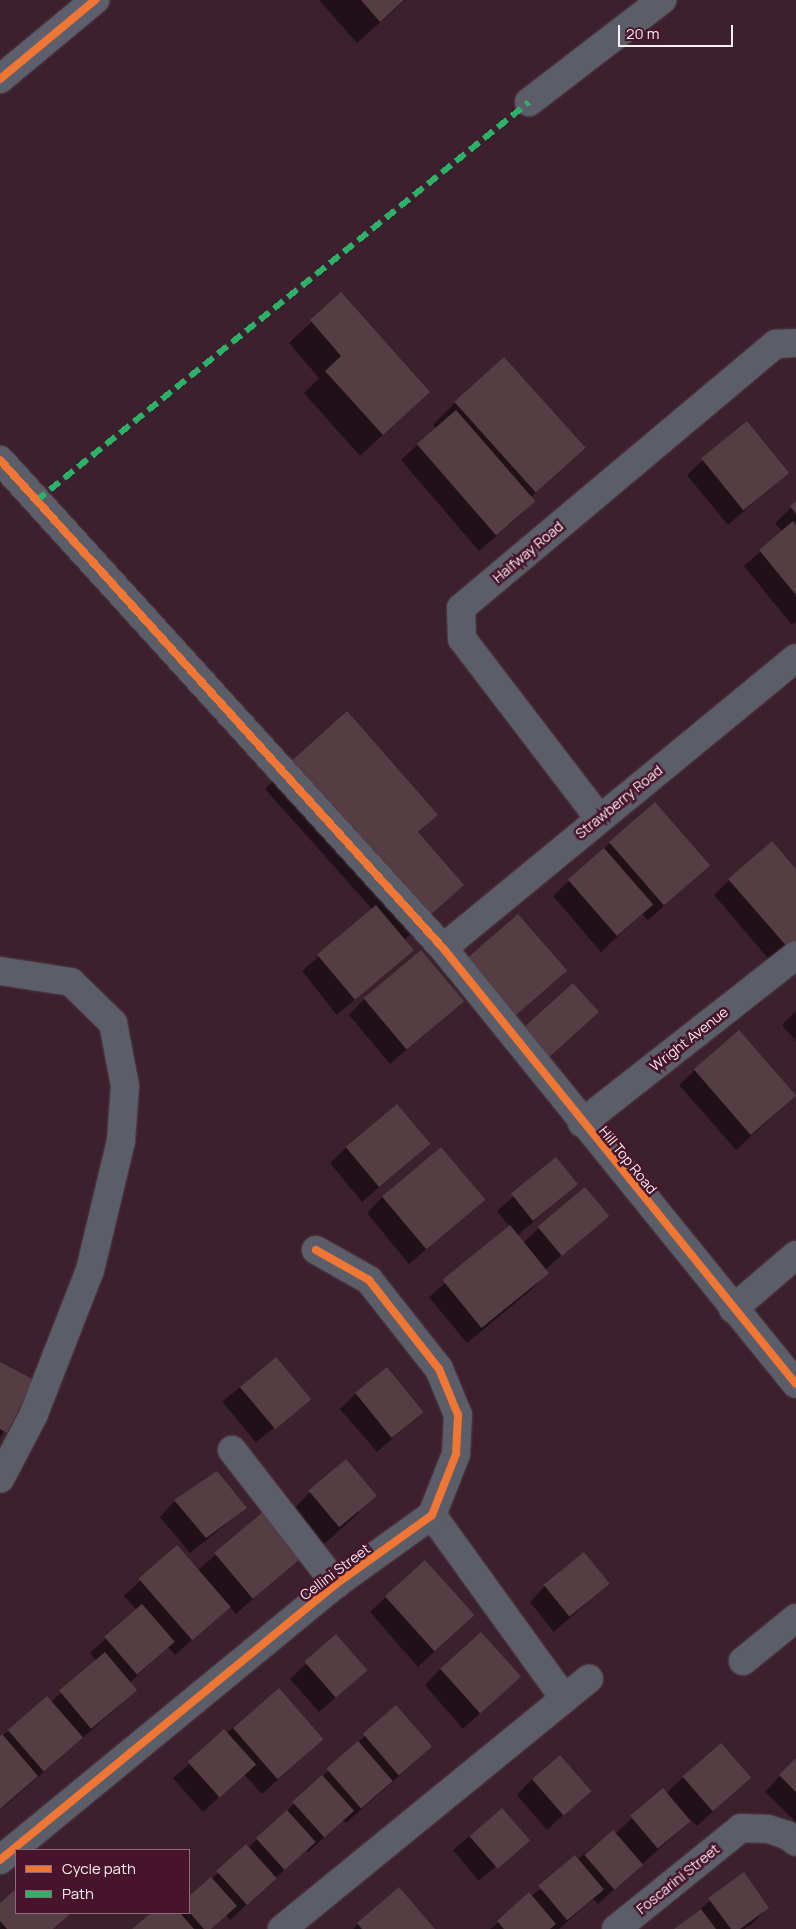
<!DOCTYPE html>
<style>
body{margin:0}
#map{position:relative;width:796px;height:1929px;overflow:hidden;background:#3c202d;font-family:Manrope,sans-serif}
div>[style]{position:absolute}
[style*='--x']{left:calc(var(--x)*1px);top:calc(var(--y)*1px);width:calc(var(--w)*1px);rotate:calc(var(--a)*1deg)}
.shadow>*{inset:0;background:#0007;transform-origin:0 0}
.building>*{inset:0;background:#553d44;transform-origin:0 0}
.roads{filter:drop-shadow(0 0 1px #543f49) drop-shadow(0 0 1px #543f49)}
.minor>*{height:28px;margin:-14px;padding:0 14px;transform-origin:14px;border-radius:14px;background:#5b5e69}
.secondary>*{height:28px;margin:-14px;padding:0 14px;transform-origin:14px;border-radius:14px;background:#5d606c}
.quiet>*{height:6px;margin-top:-3px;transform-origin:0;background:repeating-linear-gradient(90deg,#2db169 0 12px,transparent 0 18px)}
.cycleway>*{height:8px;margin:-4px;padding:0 4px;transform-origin:4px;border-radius:4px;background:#f07635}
span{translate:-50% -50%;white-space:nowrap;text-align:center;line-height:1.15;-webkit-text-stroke:5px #48142c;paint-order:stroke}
.street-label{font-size:14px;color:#fceef3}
.legend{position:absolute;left:15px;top:1849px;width:175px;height:65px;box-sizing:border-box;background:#48142c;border:1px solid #906b7c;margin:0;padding:6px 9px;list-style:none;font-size:15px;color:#fceef3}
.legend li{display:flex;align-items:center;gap:10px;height:25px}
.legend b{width:25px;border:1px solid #906b7c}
.scale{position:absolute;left:618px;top:25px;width:115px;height:22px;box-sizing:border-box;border:2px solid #fceef3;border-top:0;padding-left:6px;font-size:15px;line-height:18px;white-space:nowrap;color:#fceef3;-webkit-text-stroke:4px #48142c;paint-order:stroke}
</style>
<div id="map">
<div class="shadow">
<i style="clip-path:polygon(319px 0,405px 0,357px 43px)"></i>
<i style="clip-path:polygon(341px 294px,429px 392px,360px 456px,304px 393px,319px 378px,289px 343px)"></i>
<i style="clip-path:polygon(455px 403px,583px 448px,530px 498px,533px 502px,518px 517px,479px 551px,401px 460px,436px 428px,433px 425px)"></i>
<i style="clip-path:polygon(703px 460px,787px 473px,728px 525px,687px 475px)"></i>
<i style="clip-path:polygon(796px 503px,796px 622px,792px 625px,744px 566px,783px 532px,775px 523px)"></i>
<i style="clip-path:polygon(287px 767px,436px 815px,417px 834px,463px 885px,404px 940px,412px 950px,337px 1015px,302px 971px,373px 910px,265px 789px)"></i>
<i style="clip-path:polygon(610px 843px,709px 866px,648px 920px,642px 914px,601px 952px,553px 896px)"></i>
<i style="clip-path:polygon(796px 871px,796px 944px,773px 964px,714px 895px,729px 880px)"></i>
<i style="clip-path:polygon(463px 963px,565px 971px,495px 1034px,448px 979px)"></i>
<i style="clip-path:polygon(364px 999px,463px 1001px,390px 1064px,349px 1015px)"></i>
<i style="clip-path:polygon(796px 1011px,796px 1041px,782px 1025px)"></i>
<i style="clip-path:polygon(597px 1012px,528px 1074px,504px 1046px,520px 1031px)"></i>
<i style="clip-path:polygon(695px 1070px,795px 1096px,736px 1150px,679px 1085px)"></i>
<i style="clip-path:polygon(429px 1144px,362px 1202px,330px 1163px,346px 1148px)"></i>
<i style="clip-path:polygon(556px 1159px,576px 1184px,517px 1236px,523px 1243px,539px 1228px,607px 1215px,545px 1270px,547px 1273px,532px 1289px,467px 1343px,429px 1297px,510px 1227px,497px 1211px)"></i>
<i style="clip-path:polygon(382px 1197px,484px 1200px,409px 1264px,367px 1213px)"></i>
<i style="left:276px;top:1358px;width:53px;height:69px;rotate:51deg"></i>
<i style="clip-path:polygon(0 1363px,32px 1381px,0 1438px)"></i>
<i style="clip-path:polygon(356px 1393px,422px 1412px,377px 1452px,340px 1409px)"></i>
<i style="clip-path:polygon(310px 1492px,360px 1512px,324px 1544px,295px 1508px)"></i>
<i style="clip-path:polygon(175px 1501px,246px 1508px,190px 1553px,160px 1517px)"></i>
<i style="clip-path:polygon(264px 1513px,300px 1556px,236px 1614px,229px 1606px,175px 1655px,168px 1647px,129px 1683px,135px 1690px,120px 1705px,0 1810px,0 1737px,51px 1702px,97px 1661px,90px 1653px,137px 1610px,124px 1596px,177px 1547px,197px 1571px)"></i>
<i style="clip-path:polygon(608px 1584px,554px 1632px,530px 1602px,545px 1586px)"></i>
<i style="clip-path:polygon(386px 1597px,472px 1615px,418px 1667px,370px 1612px)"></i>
<i style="clip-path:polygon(336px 1636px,350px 1685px,319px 1712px,290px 1679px)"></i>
<i style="clip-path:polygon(440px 1669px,519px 1677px,463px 1729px,425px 1685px)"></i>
<i style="clip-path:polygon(279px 1689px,323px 1739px,262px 1794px,244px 1774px,203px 1812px,173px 1778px)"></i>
<i style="clip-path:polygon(395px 1707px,415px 1762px,346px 1823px,343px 1820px,308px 1852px,306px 1850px,230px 1920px,226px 1915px,210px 1929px,134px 1929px,152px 1913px,189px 1913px,189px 1898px,248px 1848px)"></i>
<i style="clip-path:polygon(796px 1759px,796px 1822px,765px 1792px)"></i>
<i style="clip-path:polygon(683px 1777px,749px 1778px,697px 1826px,691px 1820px,598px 1904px,593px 1899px,559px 1929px,490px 1929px,613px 1831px,615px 1834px,663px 1790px,666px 1794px)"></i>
<i style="clip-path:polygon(532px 1779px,589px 1791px,547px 1830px,517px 1795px)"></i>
<i style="left:502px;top:1809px;width:40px;height:64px;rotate:50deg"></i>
<i style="clip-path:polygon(743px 1874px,767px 1908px,752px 1924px,744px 1929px,676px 1929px)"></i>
<i style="clip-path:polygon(16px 1890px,16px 1913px,69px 1913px,53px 1929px,0 1929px,0 1905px)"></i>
<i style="clip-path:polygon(358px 1924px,433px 1929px,353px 1929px)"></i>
</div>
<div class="building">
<i style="clip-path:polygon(361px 0,404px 0,380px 22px)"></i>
<i style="clip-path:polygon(341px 292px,430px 392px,383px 435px,325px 371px,341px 356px,310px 320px)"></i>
<i style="left:504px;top:357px;width:122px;height:67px;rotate:48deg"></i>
<i style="left:456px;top:410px;width:121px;height:52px;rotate:49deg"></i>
<i style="left:747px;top:421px;width:67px;height:59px;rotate:51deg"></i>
<i style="clip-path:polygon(796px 501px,796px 514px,790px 506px)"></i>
<i style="clip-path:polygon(793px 521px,796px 525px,796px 595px,759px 550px)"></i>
<i style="clip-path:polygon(347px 711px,438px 815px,418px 832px,464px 885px,424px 921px,286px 766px)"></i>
<i style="left:655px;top:802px;width:84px;height:61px;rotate:49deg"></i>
<i style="clip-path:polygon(772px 841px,796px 869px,796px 943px,789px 949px,728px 879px)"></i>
<i style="left:604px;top:848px;width:75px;height:48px;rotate:49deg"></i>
<i style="left:376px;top:905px;width:59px;height:77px;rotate:50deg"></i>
<i style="left:518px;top:914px;width:75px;height:74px;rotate:49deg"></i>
<i style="left:421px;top:950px;width:67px;height:75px;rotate:50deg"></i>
<i style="left:573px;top:983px;width:39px;height:72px;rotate:48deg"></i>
<i style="left:739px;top:1030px;width:87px;height:60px;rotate:49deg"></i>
<i style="left:397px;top:1104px;width:52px;height:67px;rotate:50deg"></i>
<i style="left:441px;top:1147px;width:69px;height:77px;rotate:50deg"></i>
<i style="left:556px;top:1157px;width:35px;height:58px;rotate:51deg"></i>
<i style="left:585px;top:1187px;width:38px;height:62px;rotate:50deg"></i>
<i style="left:510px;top:1225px;width:62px;height:87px;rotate:51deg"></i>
<i style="left:276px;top:1357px;width:55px;height:47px;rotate:50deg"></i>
<i style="clip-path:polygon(0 1362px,34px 1380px,7px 1433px,0 1429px)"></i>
<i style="left:387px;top:1367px;width:58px;height:41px;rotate:51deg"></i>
<i style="left:346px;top:1459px;width:48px;height:49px;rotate:50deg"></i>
<i style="clip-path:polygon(217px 1471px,247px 1508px,206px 1538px,174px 1500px)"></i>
<i style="left:264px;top:1511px;width:60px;height:65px;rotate:50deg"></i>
<i style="left:177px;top:1545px;width:82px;height:51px;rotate:49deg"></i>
<i style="left:584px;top:1552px;width:41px;height:52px;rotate:51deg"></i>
<i style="left:425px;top:1560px;width:74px;height:54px;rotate:48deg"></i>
<i style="left:142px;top:1604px;width:50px;height:50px;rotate:49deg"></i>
<i style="left:481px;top:1632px;width:60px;height:55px;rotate:48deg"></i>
<i style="left:336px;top:1634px;width:48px;height:42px;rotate:49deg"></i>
<i style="left:105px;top:1652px;width:50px;height:60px;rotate:50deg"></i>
<i style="left:279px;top:1688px;width:68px;height:61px;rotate:49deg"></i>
<i style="left:47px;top:1696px;width:55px;height:52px;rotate:49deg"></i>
<i style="left:396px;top:1705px;width:55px;height:44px;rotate:49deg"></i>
<i style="left:224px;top:1729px;width:48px;height:49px;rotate:48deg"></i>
<i style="clip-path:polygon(2px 1734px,38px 1776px,0 1809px,0 1736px)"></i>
<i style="left:358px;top:1741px;width:53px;height:42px;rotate:49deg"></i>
<i style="left:721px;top:1743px;width:46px;height:51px;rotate:49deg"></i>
<i style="left:560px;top:1755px;width:48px;height:37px;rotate:49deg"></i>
<i style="clip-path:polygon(796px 1758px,796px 1792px,779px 1775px)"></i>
<i style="left:322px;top:1775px;width:48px;height:40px;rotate:48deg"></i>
<i style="left:663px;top:1788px;width:43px;height:43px;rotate:50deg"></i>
<i style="left:502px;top:1808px;width:43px;height:43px;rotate:49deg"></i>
<i style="left:287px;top:1810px;width:43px;height:42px;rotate:48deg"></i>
<i style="left:613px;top:1830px;width:46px;height:38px;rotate:49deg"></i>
<i style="left:246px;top:1844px;width:46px;height:40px;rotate:48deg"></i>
<i style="left:575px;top:1855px;width:45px;height:48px;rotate:50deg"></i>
<i style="clip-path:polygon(744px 1872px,769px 1908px,740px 1929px,731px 1929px,708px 1898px)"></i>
<i style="clip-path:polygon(211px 1877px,237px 1906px,211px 1929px,204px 1929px,189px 1912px,189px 1896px)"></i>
<i style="clip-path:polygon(399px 1887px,435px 1929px,362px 1929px,357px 1923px)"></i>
<i style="clip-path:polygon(16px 1889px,16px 1913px,71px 1913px,53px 1929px,7px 1929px,0 1921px,0 1903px)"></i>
<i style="clip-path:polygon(529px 1892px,556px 1924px,550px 1929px,504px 1929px,497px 1921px)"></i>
<i style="clip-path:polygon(701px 1909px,716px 1929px,674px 1929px)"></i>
<i style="clip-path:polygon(151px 1913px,180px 1913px,194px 1929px,132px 1929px)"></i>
</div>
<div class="roads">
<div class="minor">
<i style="--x:529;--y:102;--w:168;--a:-37.5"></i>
<i style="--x:0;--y:460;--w:659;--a:47.77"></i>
<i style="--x:443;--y:948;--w:561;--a:51.01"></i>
<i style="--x:599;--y:818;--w:225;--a:-127.4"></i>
<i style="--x:462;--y:639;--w:31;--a:-92"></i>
<i style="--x:461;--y:608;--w:411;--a:-40"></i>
<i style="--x:776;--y:344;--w:20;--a:-3"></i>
<i style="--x:443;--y:948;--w:457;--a:-39.4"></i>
<i style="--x:0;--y:971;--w:72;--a:8.8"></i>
<i style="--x:71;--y:982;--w:59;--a:44.3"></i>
<i style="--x:113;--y:1023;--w:64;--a:79.2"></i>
<i style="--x:125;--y:1086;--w:55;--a:94.2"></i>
<i style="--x:121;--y:1141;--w:133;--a:103.5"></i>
<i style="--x:90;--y:1270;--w:155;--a:111.3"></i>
<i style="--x:34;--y:1414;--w:73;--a:117.6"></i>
<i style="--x:582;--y:1123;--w:272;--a:-38.1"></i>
<i style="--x:733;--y:1309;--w:83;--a:-40.6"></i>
<i style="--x:232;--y:1450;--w:170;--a:52.2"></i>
<i style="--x:432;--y:1515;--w:226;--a:54.2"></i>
<i style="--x:743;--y:1661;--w:68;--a:-39.1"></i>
<i style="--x:0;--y:1860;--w:435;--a:-39.4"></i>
<i style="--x:336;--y:1584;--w:118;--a:-35.7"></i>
<i style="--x:432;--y:1515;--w:66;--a:-68.5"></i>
<i style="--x:456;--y:1454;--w:39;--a:-87"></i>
<i style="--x:458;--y:1415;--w:50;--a:-112.4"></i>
<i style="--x:439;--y:1369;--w:113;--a:-128.2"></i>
<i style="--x:369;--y:1280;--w:61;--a:-150.5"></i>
<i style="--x:282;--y:1929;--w:396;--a:-39.2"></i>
<i style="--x:616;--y:1929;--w:161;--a:-38.9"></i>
<i style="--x:741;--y:1828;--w:27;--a:2"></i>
<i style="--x:768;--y:1829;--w:20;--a:18"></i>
<i style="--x:787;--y:1835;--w:11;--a:38"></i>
</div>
<div class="secondary">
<i style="--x:0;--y:79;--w:124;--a:-39.7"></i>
</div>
</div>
<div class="quiet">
<i style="--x:36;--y:501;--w:634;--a:-38.98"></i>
</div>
<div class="cycleway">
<i style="--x:0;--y:79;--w:124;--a:-39.7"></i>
<i style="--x:0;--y:460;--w:659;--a:47.77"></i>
<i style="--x:443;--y:948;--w:561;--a:51.01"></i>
<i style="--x:0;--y:1860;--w:435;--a:-39.4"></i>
<i style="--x:336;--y:1584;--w:118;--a:-35.7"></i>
<i style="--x:432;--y:1515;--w:66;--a:-68.5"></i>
<i style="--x:456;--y:1454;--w:39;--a:-87"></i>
<i style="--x:458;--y:1415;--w:50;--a:-112.4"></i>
<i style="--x:439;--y:1369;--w:113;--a:-128.2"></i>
<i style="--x:369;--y:1280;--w:61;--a:-150.5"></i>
</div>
<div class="street-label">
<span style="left:528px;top:552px;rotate:-40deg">Halfway Road</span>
<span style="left:619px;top:802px;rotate:-39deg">Strawberry Road</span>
<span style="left:689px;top:1039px;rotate:-38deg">Wright Avenue</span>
<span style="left:628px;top:1160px;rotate:51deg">Hill Top Road</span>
<span style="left:335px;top:1572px;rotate:-37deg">Cellini Street</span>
<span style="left:678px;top:1879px;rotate:-39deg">Foscarini Street</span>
</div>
<ul class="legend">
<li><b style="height:6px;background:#f07635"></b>Cycle path</li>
<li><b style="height:6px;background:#2db169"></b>Path</li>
</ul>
<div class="scale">20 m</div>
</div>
